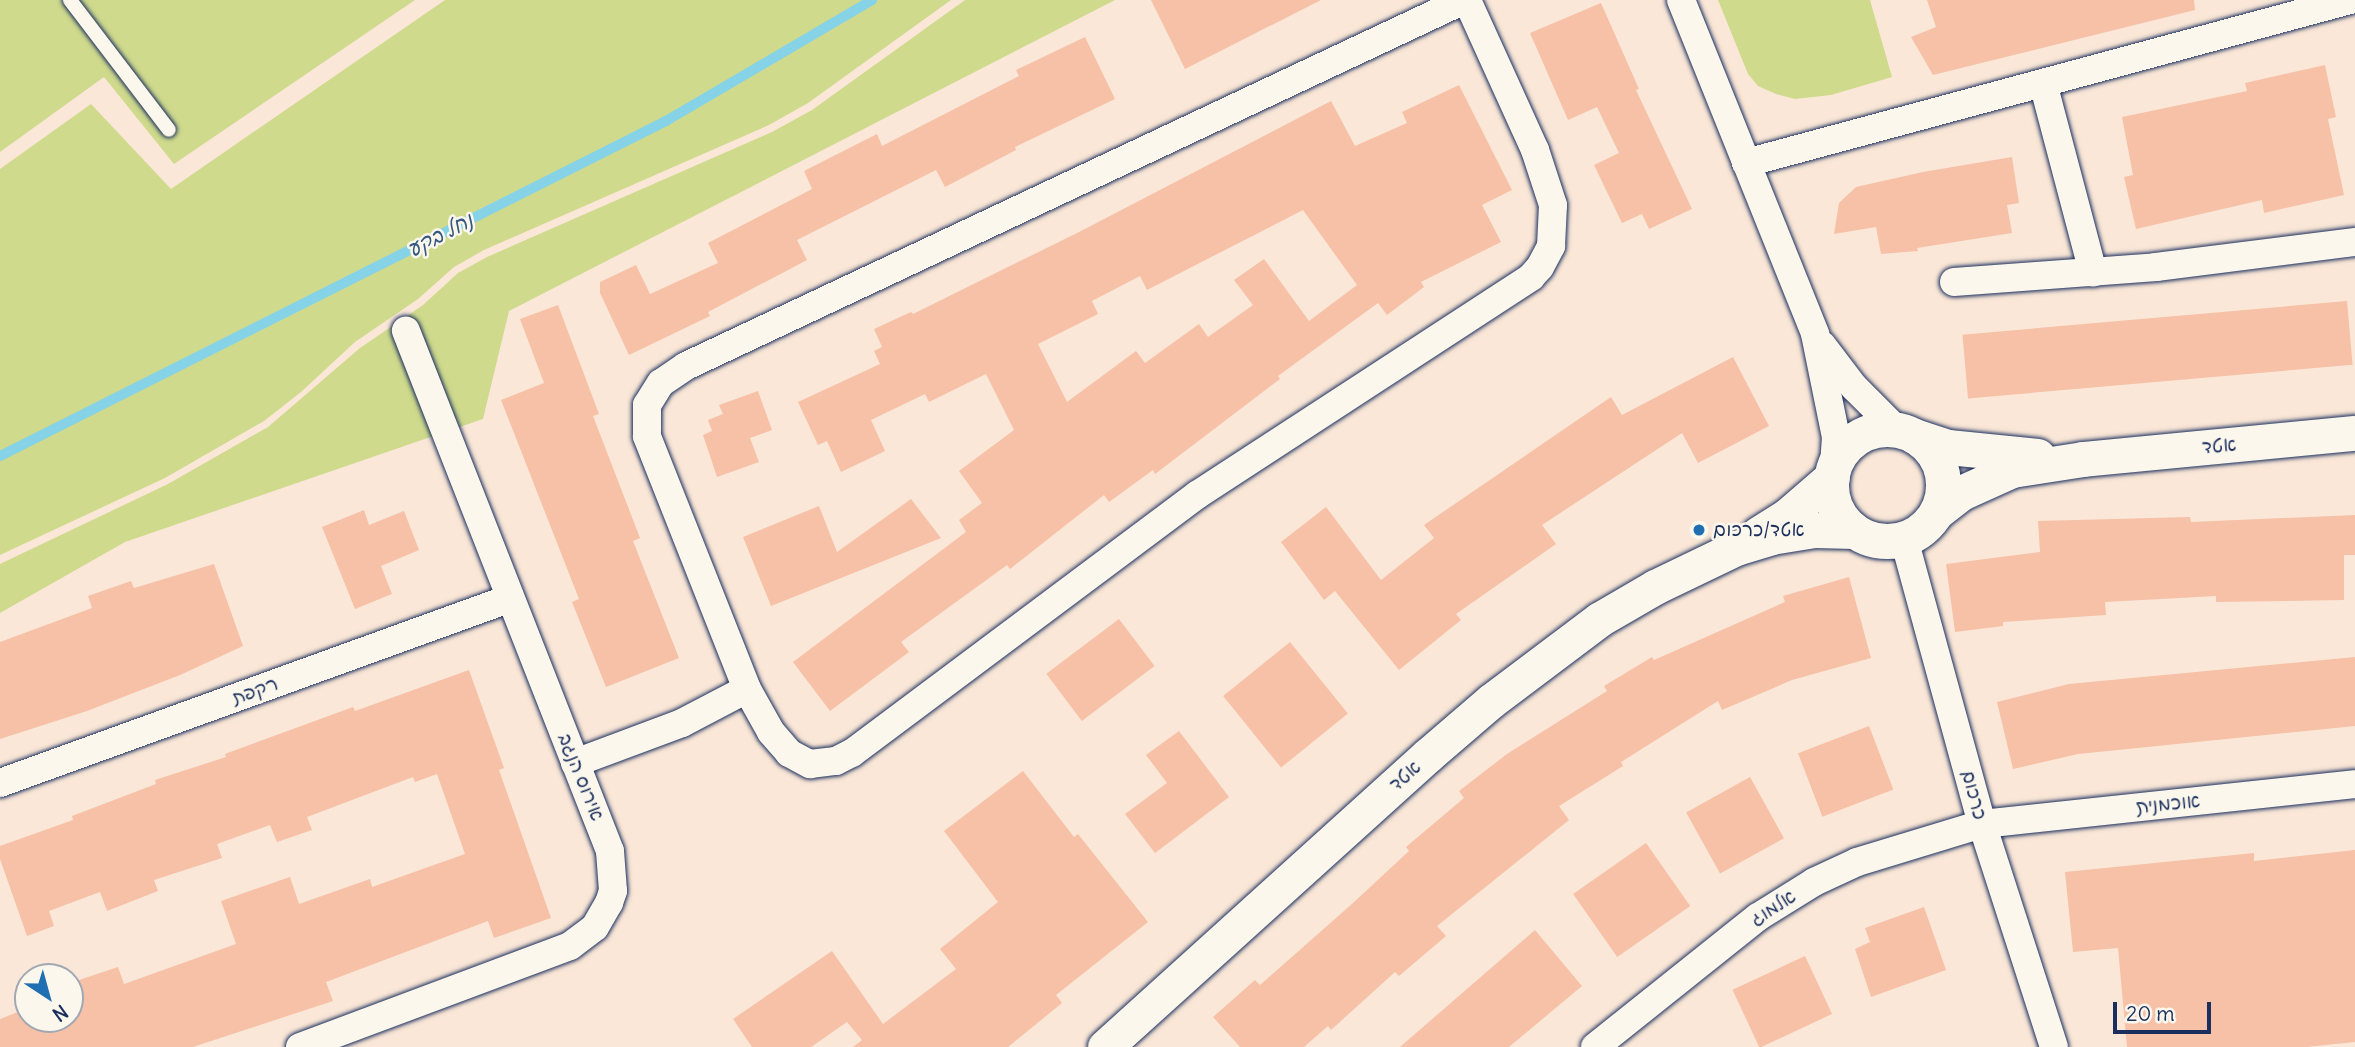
<!DOCTYPE html>
<meta charset="utf-8">
<style>
body{margin:0}
#map{position:relative;width:2355px;height:1047px;overflow:hidden;background:#fae7d7;font-family:Delius,"Playpen Sans Hebrew",sans-serif}
div>[style]{position:absolute}
[style*='--x']{left:calc(var(--x)*1px);top:calc(var(--y)*1px);width:calc(var(--w)*1px);rotate:calc(var(--a)*1deg)}
.green>*{inset:0;background:#cfda8d}
.stream>*{height:10px;margin:-5px;padding:0 5px;transform-origin:5px;border-radius:5px;background:#86d2e6}
.building>*{inset:0;background:#f6c1a7;transform-origin:0 0}
.roads{filter:drop-shadow(0 0 2px #1b2f5e) drop-shadow(0 0 2px #1b2f5e)}
.service>*{height:14px;margin:-7px;padding:0 7px;transform-origin:7px;border-radius:7px;background:#fbf7ec}
.minor>*{height:28px;margin:-14px;padding:0 14px;transform-origin:14px;border-radius:14px;background:#fbf7ec}
.tertiary>*{height:35px;margin:-17.5px;padding:0 17.5px;transform-origin:17.5px;border-radius:17.5px;background:#fbf7ec}
.tertiary>.ring{margin:-17.5px;padding:0;box-sizing:content-box;background:none;border:35px solid #fbf7ec;border-radius:50%}
.dots>*{width:19px;height:19px;translate:-50% -50%;box-sizing:border-box;border:4px solid #fbf7ec;border-radius:50%}
span{translate:-50% -50%;white-space:nowrap;text-align:center;line-height:1.15;-webkit-text-stroke:5px #fbf7ec;paint-order:stroke}
.street-label{font-size:19px;color:#1b2f5e}
.poi-label{font-size:19px;color:#1b2f5e}
.left{translate:0 -50%;text-align:left}
.water-label{font-size:21px;color:#365880;font-style:italic}
.north{position:absolute;left:14px;top:963px;width:70px;height:70px;box-sizing:border-box;background:#fbf7ec;border:2px solid #a1a7b3;border-radius:50%;rotate:144deg;font-size:19px;font-weight:700;line-height:28px;text-align:center;color:#1b2f5e}
.north::after{content:'';display:block;margin:auto;width:24px;height:32px;background:#1f6fb2;clip-path:polygon(50% 0,100% 100%,50% 72%,0 100%)}
.scale{position:absolute;left:2113px;top:1002px;width:98px;height:32px;box-sizing:border-box;border:4px solid #1b2f5e;border-top:0;padding-left:9px;font-size:21px;line-height:24px;white-space:nowrap;color:#1b2f5e;-webkit-text-stroke:5px #fbf7ec;paint-order:stroke}
</style>
<div id="map">
<div class="green">
<i style="clip-path:polygon(0 0,415px 0,174px 164px,104px 77px,0 152px)"></i>
<i style="clip-path:polygon(445px 0,951px 0,808px 103px,769px 125px,484px 250px,454px 267px,418px 299px,355px 342px,301px 392px,264px 421px,165px 478px,0 555px,0 169px,91px 104px,171px 189px)"></i>
<i style="clip-path:polygon(965px 0,1115px 0,509px 311px,483px 419px,125px 542px,0 613px,0 564px,168px 484px,268px 427px,360px 348px,423px 305px,458px 273px,487px 257px,772px 132px,812px 110px)"></i>
<i style="clip-path:polygon(1718px 0,1870px 0,1892px 77px,1831px 95px,1795px 99px,1776px 94px,1758px 86px,1748px 74px)"></i>
</div>
<div class="stream">
<i style="--x:0;--y:456;--w:746;--a:-26.7"></i>
<i style="--x:666;--y:121;--w:239;--a:-30.4"></i>
</div>
<div class="building">
<i style="clip-path:polygon(1151px 0,1321px 0,1185px 69px)"></i>
<i style="clip-path:polygon(1927px 0,2194px 0,2195px 10px,1933px 75px,1911px 37px,1936px 27px)"></i>
<i style="clip-path:polygon(1601px 3px,1639px 89px,1636px 90px,1692px 209px,1649px 229px,1642px 214px,1622px 223px,1594px 165px,1619px 153px,1597px 107px,1568px 120px,1530px 33px)"></i>
<i style="clip-path:polygon(1085px 37px,1115px 99px,1015px 147px,1016px 150px,945px 187px,936px 170px,797px 240px,807px 260px,708px 312px,710px 316px,629px 355px,600px 293px,600px 282px,636px 265px,650px 294px,718px 263px,708px 243px,812px 189px,804px 171px,877px 134px,882px 146px,1019px 76px,1016px 70px)"></i>
<i style="clip-path:polygon(2325px 65px,2336px 117px,2328px 119px,2344px 195px,2264px 213px,2262px 200px,2136px 229px,2124px 177px,2133px 175px,2122px 117px,2247px 91px,2245px 83px)"></i>
<i style="clip-path:polygon(evenodd,1459px 85px,1512px 190px,1482px 205px,1501px 242px,1421px 282px,1424px 287px,1387px 315px,1378px 303px,1278px 376px,1280px 379px,1155px 474px,1153px 470px,1109px 502px,1104px 495px,1010px 569px,1007px 565px,901px 642px,909px 652px,830px 711px,793px 662px,966px 532px,959px 520px,982px 503px,959px 471px,1014px 430px,986px 374px,929px 402px,925px 394px,871px 420px,885px 451px,841px 472px,827px 441px,818px 445px,798px 402px,880px 364px,874px 351px,882px 347px,874px 329px,911px 312px,913px 314px,1081px 231px,1331px 101px,1355px 146px,1407px 123px,1402px 112px,1459px 85px,1303px 210px,1357px 285px,1309px 321px,1264px 259px,1234px 280px,1253px 305px,1208px 337px,1199px 324px,1145px 363px,1136px 351px,1067px 402px,1038px 344px,1098px 314px,1092px 301px,1140px 276px,1147px 290px,1303px 210px)"></i>
<i style="clip-path:polygon(2012px 157px,2019px 203px,2007px 205px,2012px 233px,1917px 248px,1918px 251px,1881px 254px,1876px 227px,1834px 234px,1839px 203px,1856px 187px,1923px 172px)"></i>
<i style="left:2347px;top:301px;width:64px;height:386px;rotate:85deg"></i>
<i style="clip-path:polygon(558px 305px,599px 414px,593px 416px,640px 538px,633px 541px,679px 658px,606px 687px,572px 602px,579px 599px,501px 400px,544px 383px,520px 319px)"></i>
<i style="clip-path:polygon(1733px 357px,1769px 426px,1698px 463px,1682px 433px,1542px 525px,1556px 544px,1456px 614px,1461px 620px,1399px 670px,1335px 591px,1324px 600px,1281px 542px,1326px 507px,1381px 580px,1434px 538px,1424px 525px,1611px 397px,1622px 415px)"></i>
<i style="clip-path:polygon(758px 391px,772px 430px,750px 438px,759px 462px,717px 477px,703px 435px,712px 431px,708px 420px,723px 414px,719px 405px)"></i>
<i style="clip-path:polygon(911px 499px,941px 538px,771px 606px,743px 537px,819px 506px,837px 552px)"></i>
<i style="clip-path:polygon(364px 510px,369px 525px,404px 511px,419px 550px,381px 566px,392px 594px,355px 609px,322px 527px)"></i>
<i style="clip-path:polygon(2355px 515px,2355px 555px,2344px 555px,2344px 600px,2216px 602px,2216px 596px,2105px 602px,2106px 615px,2003px 622px,2003px 626px,1955px 632px,1946px 564px,2040px 552px,2038px 521px,2190px 517px,2191px 522px)"></i>
<i style="clip-path:polygon(214px 564px,243px 646px,180px 675px,87px 711px,0 739px,0 642px,92px 608px,88px 596px,131px 581px,134px 588px)"></i>
<i style="clip-path:polygon(1849px 577px,1871px 658px,1792px 680px,1722px 710px,1718px 701px,1621px 762px,1623px 766px,1559px 806px,1569px 820px,1437px 926px,1446px 936px,1399px 976px,1395px 972px,1331px 1030px,1328px 1026px,1304px 1047px,1240px 1047px,1213px 1017px,1255px 980px,1260px 985px,1353px 903px,1409px 851px,1406px 847px,1464px 798px,1459px 791px,1507px 754px,1607px 691px,1604px 686px,1652px 657px,1654px 660px,1785px 602px,1783px 596px)"></i>
<i style="left:1119px;top:619px;width:59px;height:91px;rotate:53deg"></i>
<i style="left:1290px;top:642px;width:92px;height:86px;rotate:51deg"></i>
<i style="clip-path:polygon(2355px 657px,2355px 726px,2078px 754px,2013px 769px,1997px 702px,2069px 684px)"></i>
<i style="clip-path:polygon(469px 670px,504px 768px,499px 770px,551px 918px,494px 938px,488px 921px,326px 982px,333px 1001px,193px 1047px,0 1047px,0 1019px,28px 1008px,28px 1019px,70px 1019px,70px 983px,118px 967px,124px 984px,236px 944px,221px 901px,290px 877px,299px 904px,370px 879px,372px 887px,465px 854px,437px 774px,415px 782px,413px 777px,307px 817px,312px 830px,277px 842px,270px 825px,217px 844px,222px 858px,154px 880px,158px 891px,107px 911px,100px 892px,49px 911px,54px 926px,27px 936px,0 859px,0 846px,73px 820px,72px 816px,156px 784px,155px 780px,226px 757px,225px 754px,353px 707px,355px 711px)"></i>
<i style="left:1869px;top:726px;width:68px;height:76px;rotate:69deg"></i>
<i style="clip-path:polygon(1179px 731px,1229px 797px,1155px 853px,1125px 814px,1167px 783px,1146px 755px)"></i>
<i style="clip-path:polygon(1023px 771px,1074px 837px,1078px 834px,1148px 922px,1056px 995px,1062px 1003px,1008px 1047px,853px 1047px,862px 1040px,847px 1022px,811px 1047px,752px 1047px,733px 1019px,832px 951px,883px 1024px,956px 969px,940px 949px,998px 902px,944px 831px)"></i>
<i style="left:1750px;top:777px;width:70px;height:73px;rotate:61deg"></i>
<i style="left:1646px;top:843px;width:77px;height:89px;rotate:55deg"></i>
<i style="clip-path:polygon(2355px 850px,2355px 1042px,2306px 1047px,2127px 1047px,2118px 948px,2073px 952px,2065px 872px,2254px 853px,2254px 861px)"></i>
<i style="clip-path:polygon(1924px 907px,1946px 970px,1871px 997px,1855px 949px,1870px 942px,1865px 928px)"></i>
<i style="clip-path:polygon(1535px 930px,1582px 986px,1509px 1047px,1400px 1047px)"></i>
<i style="left:1805px;top:956px;width:64px;height:80px;rotate:65deg"></i>
</div>
<div class="roads">
<div class="service">
<i style="--x:70;--y:0;--w:163;--a:52.7"></i>
</div>
<div class="minor">
<i style="--x:1681;--y:0;--w:360;--a:68.1"></i>
<i style="--x:1815;--y:334;--w:105;--a:78.5"></i>
<i style="--x:1836;--y:437;--w:31;--a:94"></i>
<i style="--x:2043;--y:83;--w:196;--a:75.2"></i>
<i style="--x:1746;--y:163;--w:626;--a:-15.1"></i>
<i style="--x:1954;--y:282;--w:203;--a:-4.2"></i>
<i style="--x:2156;--y:267;--w:201;--a:-7.2"></i>
<i style="--x:1822;--y:345;--w:53;--a:52.7"></i>
<i style="--x:1854;--y:387;--w:61;--a:45"></i>
<i style="--x:1904;--y:539;--w:295;--a:74.7"></i>
<i style="--x:1982;--y:824;--w:234;--a:72.1"></i>
<i style="--x:747;--y:689;--w:272;--a:-111.6"></i>
<i style="--x:647;--y:436;--w:31;--a:-90"></i>
<i style="--x:647;--y:405;--w:26;--a:-58"></i>
<i style="--x:661;--y:383;--w:30;--a:-34"></i>
<i style="--x:686;--y:366;--w:860;--a:-25.19"></i>
<i style="--x:575;--y:763;--w:114;--a:-20.5"></i>
<i style="--x:682;--y:723;--w:73;--a:-27.6"></i>
<i style="--x:747;--y:689;--w:49;--a:60.8"></i>
<i style="--x:771;--y:732;--w:28;--a:49"></i>
<i style="--x:789;--y:753;--w:24;--a:28"></i>
<i style="--x:810;--y:764;--w:26;--a:-7"></i>
<i style="--x:836;--y:761;--w:18;--a:-27"></i>
<i style="--x:852;--y:753;--w:431;--a:-36.8"></i>
<i style="--x:1197;--y:495;--w:399;--a:-33.1"></i>
<i style="--x:1531;--y:277;--w:13;--a:-48"></i>
<i style="--x:1540;--y:267;--w:24;--a:-62"></i>
<i style="--x:1551;--y:246;--w:41;--a:-87.2"></i>
<i style="--x:1553;--y:205;--w:58;--a:-108.1"></i>
<i style="--x:1535;--y:150;--w:165;--a:-114.4"></i>
<i style="--x:0;--y:783;--w:543;--a:-19.9"></i>
<i style="--x:300;--y:1047;--w:288;--a:-20.5"></i>
<i style="--x:570;--y:946;--w:31;--a:-37"></i>
<i style="--x:595;--y:927;--w:28;--a:-60"></i>
<i style="--x:609;--y:903;--w:13;--a:-72"></i>
<i style="--x:613;--y:891;--w:40;--a:-94.3"></i>
<i style="--x:610;--y:851;--w:559;--a:-111.42"></i>
<i style="--x:1595;--y:1047;--w:208;--a:-38.6"></i>
<i style="--x:1758;--y:917;--w:66;--a:-32"></i>
<i style="--x:1814;--y:882;--w:47;--a:-24.9"></i>
<i style="--x:1857;--y:862;--w:131;--a:-16.9"></i>
<i style="--x:1982;--y:824;--w:375;--a:-6.1"></i>
</div>
<div class="tertiary">
<i class="ring" style="left:1831px;top:429px;width:77px;height:77px"></i>
<i style="--x:1914;--y:436;--w:36;--a:18"></i>
<i style="--x:1948;--y:447;--w:90;--a:5.7"></i>
<i style="--x:1938;--y:511;--w:29;--a:-38"></i>
<i style="--x:1961;--y:493;--w:56;--a:-24.3"></i>
<i style="--x:2012;--y:470;--w:72;--a:-8.8"></i>
<i style="--x:2083;--y:459;--w:273;--a:-5.5"></i>
<i style="--x:1758;--y:534;--w:36;--a:-32"></i>
<i style="--x:1788;--y:515;--w:58;--a:-40.8"></i>
<i style="--x:1105;--y:1047;--w:434;--a:-42.1"></i>
<i style="--x:1427;--y:756;--w:84;--a:-40.7"></i>
<i style="--x:1491;--y:701;--w:136;--a:-37"></i>
<i style="--x:1600;--y:619;--w:64;--a:-30.2"></i>
<i style="--x:1655;--y:587;--w:90;--a:-25.7"></i>
<i style="--x:1736;--y:548;--w:37;--a:-17"></i>
<i style="--x:1771;--y:537;--w:44;--a:-9.2"></i>
<i style="--x:1814;--y:530;--w:41;--a:1.4"></i>
</div>
</div>
<div class="dots">
<i style="left:1699px;top:530px;background:#1f6fb2"></i>
</div>
<div class="street-label">
<span style="left:2219px;top:446px;rotate:-5deg">אטד</span>
<span style="left:255px;top:691px;rotate:-20deg">רקפת</span>
<span style="left:1405px;top:776px;rotate:-42deg">אטד</span>
<span style="left:581px;top:777px;rotate:68deg">אירוס הנגב</span>
<span style="left:1974px;top:795px;rotate:75deg">כרכום</span>
<span style="left:2168px;top:804px;rotate:-6deg">אוכמנית</span>
<span style="left:1773px;top:908px;rotate:-33deg">אלמוג</span>
</div>
<div class="poi-label">
<span class="left" style="left:1713px;top:530px">אטד/כרכום</span>
</div>
<div class="water-label">
<span style="left:440px;top:235px;rotate:-27deg">נחל בקע</span>
</div>
<div class="north">N</div>
<div class="scale">20 m</div>
</div>
